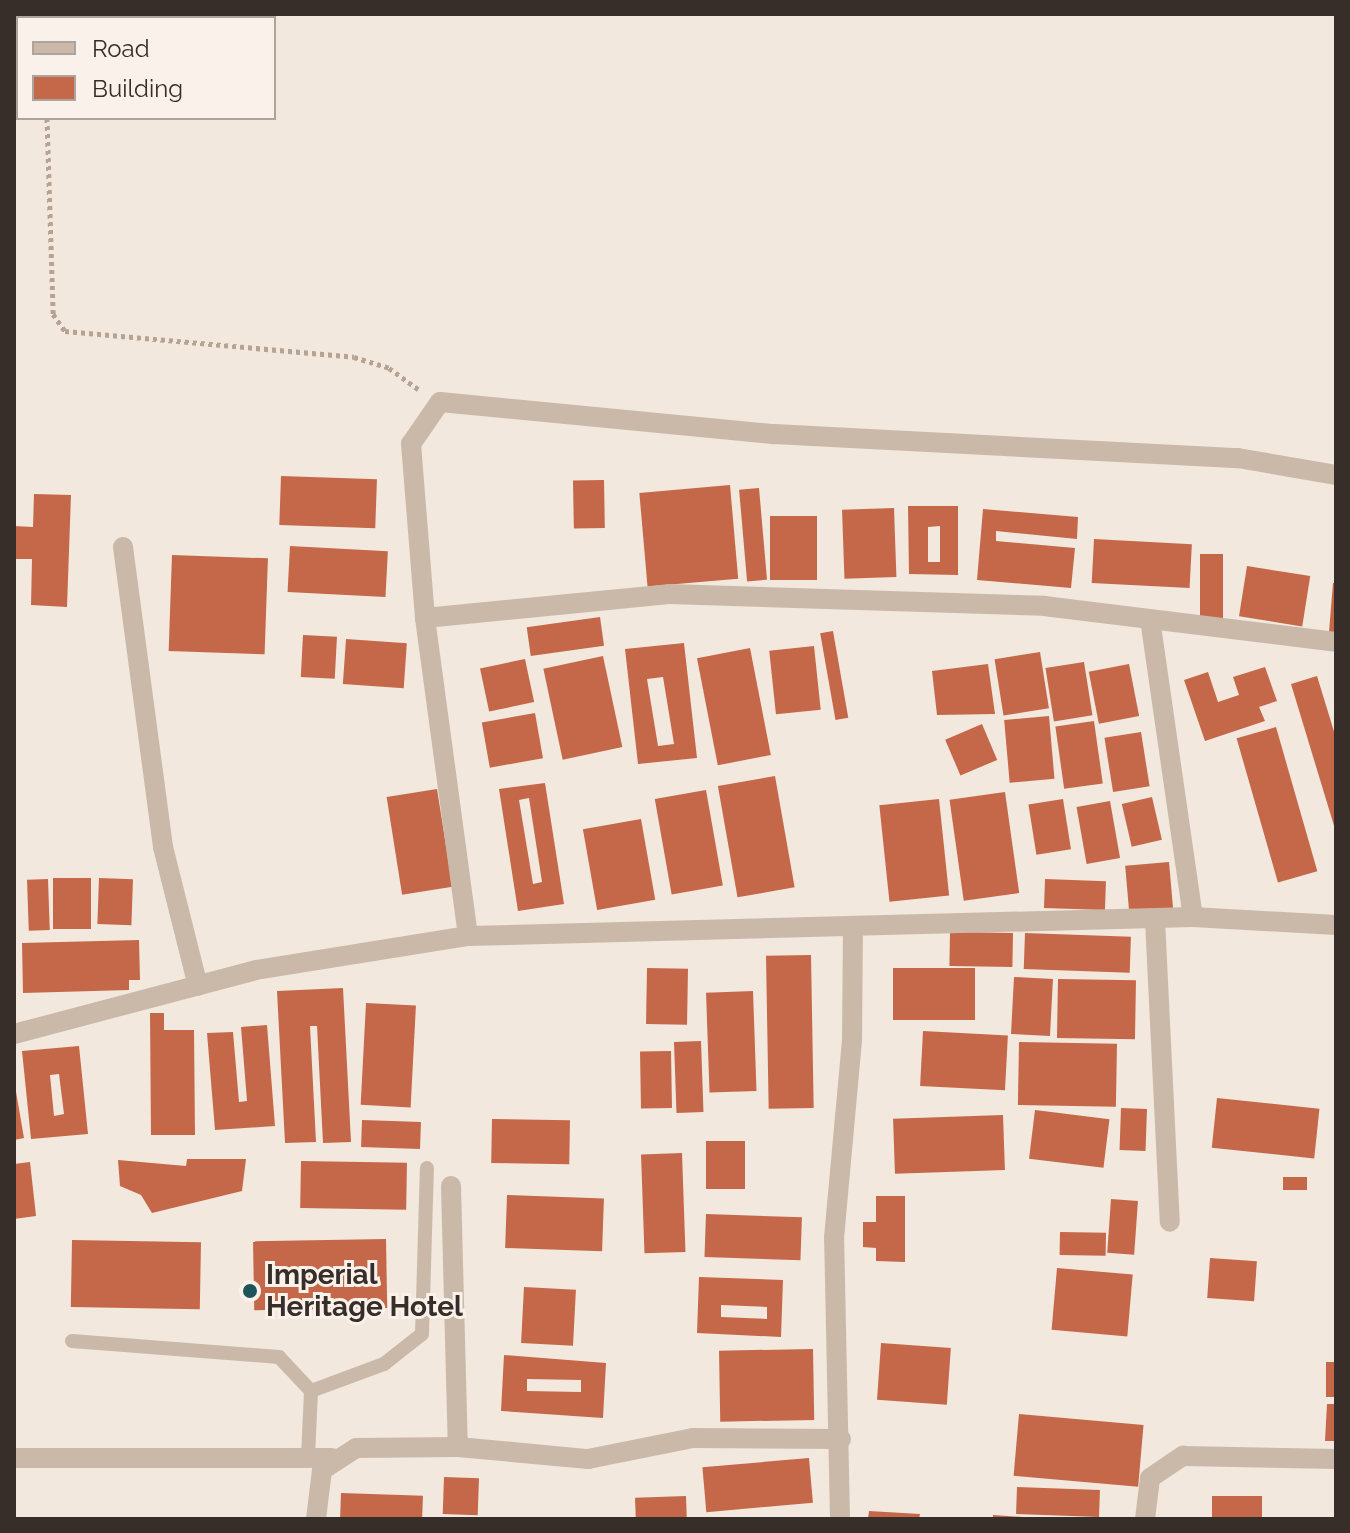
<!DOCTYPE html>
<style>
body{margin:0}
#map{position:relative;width:1350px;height:1533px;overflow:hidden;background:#f2e8dd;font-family:Raleway,sans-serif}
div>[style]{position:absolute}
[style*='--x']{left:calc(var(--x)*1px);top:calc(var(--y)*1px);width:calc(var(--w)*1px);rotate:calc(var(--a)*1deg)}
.building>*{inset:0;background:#c56849;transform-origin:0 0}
.path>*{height:5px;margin-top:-2.5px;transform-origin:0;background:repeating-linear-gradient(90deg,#b6a393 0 4px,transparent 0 8px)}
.service>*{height:14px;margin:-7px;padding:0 7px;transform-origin:7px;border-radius:7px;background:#cab9a9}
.minor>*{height:20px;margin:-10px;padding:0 10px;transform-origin:10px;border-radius:10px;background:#cab9a9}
.dots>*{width:22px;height:22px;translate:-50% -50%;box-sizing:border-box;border:4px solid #faf2ea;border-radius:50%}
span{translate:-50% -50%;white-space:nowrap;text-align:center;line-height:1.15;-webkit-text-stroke:6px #faf2ea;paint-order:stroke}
.poi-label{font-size:28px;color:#382e29;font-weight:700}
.left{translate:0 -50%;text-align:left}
.frame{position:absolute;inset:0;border:16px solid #382e29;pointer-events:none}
.legend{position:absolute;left:16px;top:16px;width:260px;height:104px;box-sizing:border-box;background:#faf2ea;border:2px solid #aca49d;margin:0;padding:10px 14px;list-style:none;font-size:24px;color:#382e29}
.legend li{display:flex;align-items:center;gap:16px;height:40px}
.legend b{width:40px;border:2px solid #aca49d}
</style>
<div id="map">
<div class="building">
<i style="left:281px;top:476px;width:96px;height:49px;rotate:2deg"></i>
<i style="left:604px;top:480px;width:48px;height:31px;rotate:89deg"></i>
<i style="left:730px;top:485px;width:94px;height:91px;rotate:85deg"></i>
<i style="left:759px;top:488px;width:92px;height:20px;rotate:85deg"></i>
<i style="clip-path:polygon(34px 494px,71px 495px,67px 607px,31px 605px,32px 559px,14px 559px,14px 526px,33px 527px)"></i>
<i style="clip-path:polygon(evenodd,908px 506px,958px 506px,958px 575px,909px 574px,908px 506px,940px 526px,940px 562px,928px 562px,928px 527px,940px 526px)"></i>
<i style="left:894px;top:508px;width:69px;height:52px;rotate:88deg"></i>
<i style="clip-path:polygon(983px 509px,1078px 517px,1077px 539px,996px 531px,996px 541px,1075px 548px,1071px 588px,977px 580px)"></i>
<i style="left:770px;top:516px;width:47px;height:64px"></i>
<i style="left:1094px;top:539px;width:98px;height:44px;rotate:3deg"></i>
<i style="left:290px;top:546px;width:98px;height:46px;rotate:3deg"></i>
<i style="left:1200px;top:554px;width:23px;height:66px"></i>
<i style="left:172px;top:555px;width:96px;height:96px;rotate:2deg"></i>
<i style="left:1247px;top:566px;width:64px;height:51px;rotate:9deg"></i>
<i style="clip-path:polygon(1333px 583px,1336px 583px,1336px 632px,1329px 632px)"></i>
<i style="left:600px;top:617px;width:29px;height:74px;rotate:82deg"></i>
<i style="left:833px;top:631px;width:88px;height:13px;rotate:80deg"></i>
<i style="left:303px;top:635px;width:34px;height:42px;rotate:3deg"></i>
<i style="left:346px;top:639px;width:61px;height:45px;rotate:4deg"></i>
<i style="clip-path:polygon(evenodd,684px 643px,697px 758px,638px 764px,625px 649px,684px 643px,663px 677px,674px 744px,658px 746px,647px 679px,663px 677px)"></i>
<i style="left:814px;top:646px;width:64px;height:45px;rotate:84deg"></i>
<i style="left:750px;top:648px;width:109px;height:54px;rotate:79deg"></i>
<i style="left:1040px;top:652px;width:57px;height:46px;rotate:81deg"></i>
<i style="left:603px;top:656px;width:93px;height:61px;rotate:78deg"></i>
<i style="left:525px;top:659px;width:44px;height:46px;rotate:78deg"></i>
<i style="left:1084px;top:662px;width:54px;height:39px;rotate:81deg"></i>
<i style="clip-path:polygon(988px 664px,995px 714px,937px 715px,932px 671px)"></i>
<i style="left:1129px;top:664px;width:53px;height:41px;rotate:79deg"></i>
<i style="clip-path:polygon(1265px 667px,1277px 701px,1259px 707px,1265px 721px,1205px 741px,1184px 680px,1208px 672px,1218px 702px,1239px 695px,1233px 677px)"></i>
<i style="clip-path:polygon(1317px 676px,1336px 738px,1335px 829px,1291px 684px)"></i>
<i style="left:535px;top:713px;width:46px;height:54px;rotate:80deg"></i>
<i style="left:1049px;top:716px;width:63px;height:45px;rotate:85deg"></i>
<i style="left:1094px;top:721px;width:63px;height:39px;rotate:82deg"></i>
<i style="left:982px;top:724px;width:39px;height:40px;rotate:67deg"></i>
<i style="left:1276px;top:727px;width:150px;height:41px;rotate:74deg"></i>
<i style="left:1141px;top:732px;width:55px;height:37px;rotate:81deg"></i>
<i style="left:775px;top:776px;width:113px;height:58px;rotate:80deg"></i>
<i style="clip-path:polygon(evenodd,545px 783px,564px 904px,518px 911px,499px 789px,545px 783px,529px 798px,542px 882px,533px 884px,519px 800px,529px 798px)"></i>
<i style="left:437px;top:789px;width:99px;height:51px;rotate:81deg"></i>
<i style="left:706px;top:790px;width:97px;height:52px;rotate:80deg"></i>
<i style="left:1005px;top:792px;width:102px;height:56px;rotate:82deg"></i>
<i style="left:1152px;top:797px;width:44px;height:31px;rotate:77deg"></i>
<i style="left:939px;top:799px;width:97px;height:60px;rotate:84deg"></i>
<i style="left:1063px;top:799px;width:51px;height:35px;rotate:81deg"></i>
<i style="left:1110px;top:801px;width:58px;height:34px;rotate:80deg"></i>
<i style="left:641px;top:819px;width:82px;height:59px;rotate:80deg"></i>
<i style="left:1169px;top:862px;width:49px;height:44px;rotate:85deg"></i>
<i style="left:53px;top:878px;width:38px;height:51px"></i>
<i style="left:99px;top:878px;width:34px;height:46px;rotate:2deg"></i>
<i style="left:48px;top:879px;width:51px;height:21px;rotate:88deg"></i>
<i style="left:1045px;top:879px;width:61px;height:29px;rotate:2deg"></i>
<i style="left:950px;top:932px;width:63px;height:34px;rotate:1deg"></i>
<i style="left:1025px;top:933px;width:106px;height:36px;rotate:2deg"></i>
<i style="clip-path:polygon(139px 940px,140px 980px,129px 980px,129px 990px,23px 993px,22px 943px)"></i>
<i style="left:811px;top:955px;width:153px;height:45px;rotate:89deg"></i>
<i style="left:647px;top:968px;width:41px;height:56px;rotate:1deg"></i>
<i style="left:893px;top:968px;width:82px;height:52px"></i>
<i style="left:1014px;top:977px;width:39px;height:57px;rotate:3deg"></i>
<i style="left:1058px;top:979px;width:78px;height:59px;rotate:1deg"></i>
<i style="clip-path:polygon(343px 988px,351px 1142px,323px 1143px,317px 1026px,310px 1026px,316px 1142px,285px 1143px,277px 991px)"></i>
<i style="left:753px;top:991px;width:100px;height:47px;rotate:88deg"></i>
<i style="left:366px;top:1003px;width:50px;height:102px;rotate:3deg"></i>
<i style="clip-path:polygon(150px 1013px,164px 1013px,164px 1030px,194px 1030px,195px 1135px,151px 1135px)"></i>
<i style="clip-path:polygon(267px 1025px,275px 1126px,215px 1130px,207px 1033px,233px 1032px,239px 1102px,247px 1101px,241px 1027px)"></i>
<i style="left:923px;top:1031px;width:85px;height:55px;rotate:3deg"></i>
<i style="left:701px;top:1041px;width:71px;height:27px;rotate:88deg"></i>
<i style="left:1019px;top:1042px;width:98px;height:63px;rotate:1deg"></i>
<i style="clip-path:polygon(evenodd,79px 1046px,88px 1134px,31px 1139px,22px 1051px,79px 1046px,59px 1074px,64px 1114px,54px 1116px,50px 1075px,59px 1074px)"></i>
<i style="left:671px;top:1051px;width:57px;height:31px;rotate:89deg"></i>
<i style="clip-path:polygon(14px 1080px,24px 1138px,14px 1140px)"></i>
<i style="left:1217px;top:1098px;width:103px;height:50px;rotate:6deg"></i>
<i style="left:1121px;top:1108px;width:26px;height:42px;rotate:2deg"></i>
<i style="left:1035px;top:1110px;width:75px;height:49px;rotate:7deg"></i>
<i style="left:1003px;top:1115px;width:55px;height:110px;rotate:88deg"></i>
<i style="left:492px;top:1119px;width:78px;height:44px;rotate:1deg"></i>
<i style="left:362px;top:1120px;width:59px;height:27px;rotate:2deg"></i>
<i style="left:706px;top:1141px;width:39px;height:48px"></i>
<i style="left:682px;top:1153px;width:99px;height:41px;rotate:88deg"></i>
<i style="clip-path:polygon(187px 1159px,246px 1159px,242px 1191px,152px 1213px,141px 1195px,120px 1186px,118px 1160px,186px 1166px)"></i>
<i style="left:301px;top:1161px;width:106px;height:47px;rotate:1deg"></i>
<i style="clip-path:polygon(30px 1162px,36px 1216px,14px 1219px,14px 1164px)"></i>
<i style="left:1283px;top:1177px;width:24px;height:13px"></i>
<i style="left:507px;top:1195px;width:97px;height:53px;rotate:2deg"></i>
<i style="clip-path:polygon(876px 1196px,905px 1196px,905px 1262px,876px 1261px,876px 1248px,863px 1247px,863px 1222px,876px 1222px)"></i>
<i style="left:1111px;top:1199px;width:27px;height:54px;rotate:4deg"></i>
<i style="left:706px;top:1214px;width:96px;height:43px;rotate:2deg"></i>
<i style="left:1060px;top:1232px;width:46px;height:23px;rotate:1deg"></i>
<i style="left:386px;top:1239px;width:69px;height:133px;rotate:89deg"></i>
<i style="left:72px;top:1240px;width:129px;height:67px;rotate:1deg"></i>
<i style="left:1210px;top:1258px;width:47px;height:40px;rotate:4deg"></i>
<i style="left:1057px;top:1268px;width:76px;height:62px;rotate:5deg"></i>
<i style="clip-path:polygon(evenodd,699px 1277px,783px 1280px,781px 1337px,697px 1333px,699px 1277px,721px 1305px,767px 1307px,767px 1319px,721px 1317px,721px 1305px)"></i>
<i style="left:524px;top:1287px;width:52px;height:56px;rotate:3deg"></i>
<i style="left:881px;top:1343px;width:70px;height:57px;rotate:4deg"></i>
<i style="left:813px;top:1349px;width:71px;height:94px;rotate:89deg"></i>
<i style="clip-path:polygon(evenodd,504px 1355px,606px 1363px,603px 1418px,501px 1411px,504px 1355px,527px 1379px,581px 1380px,581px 1392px,527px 1391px,527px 1379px)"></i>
<i style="left:1326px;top:1362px;width:10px;height:35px"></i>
<i style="clip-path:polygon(1327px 1404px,1336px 1404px,1336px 1441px,1325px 1441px)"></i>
<i style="left:1019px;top:1414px;width:125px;height:62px;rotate:5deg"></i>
<i style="left:809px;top:1458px;width:45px;height:107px;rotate:85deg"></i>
<i style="left:444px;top:1477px;width:35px;height:37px;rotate:2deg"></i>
<i style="left:1017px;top:1487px;width:83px;height:27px;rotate:2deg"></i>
<i style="left:341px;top:1493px;width:82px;height:26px;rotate:2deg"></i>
<i style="left:686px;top:1496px;width:23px;height:51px;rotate:88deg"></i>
<i style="left:1212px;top:1496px;width:50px;height:23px"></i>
<i style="clip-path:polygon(869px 1511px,920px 1514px,919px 1519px,868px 1519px)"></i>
<i style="clip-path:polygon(993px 1515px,1023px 1517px,1023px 1519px,993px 1519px)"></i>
</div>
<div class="path">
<i style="--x:34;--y:14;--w:4;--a:63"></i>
<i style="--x:47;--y:118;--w:196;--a:88.2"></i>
<i style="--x:53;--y:314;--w:21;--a:55"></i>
<i style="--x:65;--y:331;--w:290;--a:5.1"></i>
<i style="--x:354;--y:357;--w:37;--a:17"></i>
<i style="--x:389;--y:368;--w:37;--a:36"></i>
</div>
<div class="service">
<i style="--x:72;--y:1341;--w:208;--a:4.4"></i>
<i style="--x:279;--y:1357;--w:47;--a:46.7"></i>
<i style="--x:311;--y:1391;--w:66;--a:92.6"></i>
<i style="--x:311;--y:1391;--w:78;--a:-20.3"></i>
<i style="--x:384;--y:1364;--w:48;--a:-38.3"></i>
<i style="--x:422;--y:1334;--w:166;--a:-88.3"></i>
</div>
<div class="minor">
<i style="--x:123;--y:547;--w:303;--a:82.4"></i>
<i style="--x:163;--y:847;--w:143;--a:75.9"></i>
<i style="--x:425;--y:618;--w:245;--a:-5.6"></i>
<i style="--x:669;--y:594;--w:375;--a:1.8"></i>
<i style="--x:1044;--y:606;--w:294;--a:7"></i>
<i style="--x:1150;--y:619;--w:301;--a:81.8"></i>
<i style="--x:1155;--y:920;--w:302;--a:87.2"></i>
<i style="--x:468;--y:936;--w:321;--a:-97.7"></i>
<i style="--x:425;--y:618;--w:175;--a:-94.6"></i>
<i style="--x:411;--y:444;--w:51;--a:-55.4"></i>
<i style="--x:440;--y:402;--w:336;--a:5.5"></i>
<i style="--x:774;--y:434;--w:465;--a:3"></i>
<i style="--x:1238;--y:458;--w:99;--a:9.8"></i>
<i style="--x:14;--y:1034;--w:250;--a:-14.8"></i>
<i style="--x:256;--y:970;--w:215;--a:-9.1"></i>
<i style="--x:468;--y:936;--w:725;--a:-1.5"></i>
<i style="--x:1193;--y:917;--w:143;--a:3.2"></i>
<i style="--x:451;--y:1186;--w:261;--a:88.5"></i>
<i style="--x:14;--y:1458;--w:318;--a:0"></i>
<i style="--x:316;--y:1519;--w:49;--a:-83"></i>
<i style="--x:322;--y:1470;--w:40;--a:-32.9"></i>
<i style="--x:356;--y:1448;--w:102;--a:-0.6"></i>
<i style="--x:458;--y:1447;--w:131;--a:5.3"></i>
<i style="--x:588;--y:1459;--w:107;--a:-11.3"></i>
<i style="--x:693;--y:1438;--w:148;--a:0.4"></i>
<i style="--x:840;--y:1519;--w:281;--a:-91.2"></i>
<i style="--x:834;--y:1238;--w:199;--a:-84.8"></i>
<i style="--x:852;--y:1040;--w:113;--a:-89.5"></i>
<i style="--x:1145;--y:1519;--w:41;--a:-83"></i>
<i style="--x:1150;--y:1478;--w:40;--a:-34"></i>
<i style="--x:1183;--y:1456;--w:153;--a:1.1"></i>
</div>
<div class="dots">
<i style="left:250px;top:1291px;background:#1e5559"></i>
</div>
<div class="poi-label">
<span class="left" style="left:266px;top:1291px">Imperial<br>Heritage Hotel</span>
</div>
<div class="frame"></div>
<ul class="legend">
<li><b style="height:10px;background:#cab9a9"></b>Road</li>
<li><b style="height:22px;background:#c56849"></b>Building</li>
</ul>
</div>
